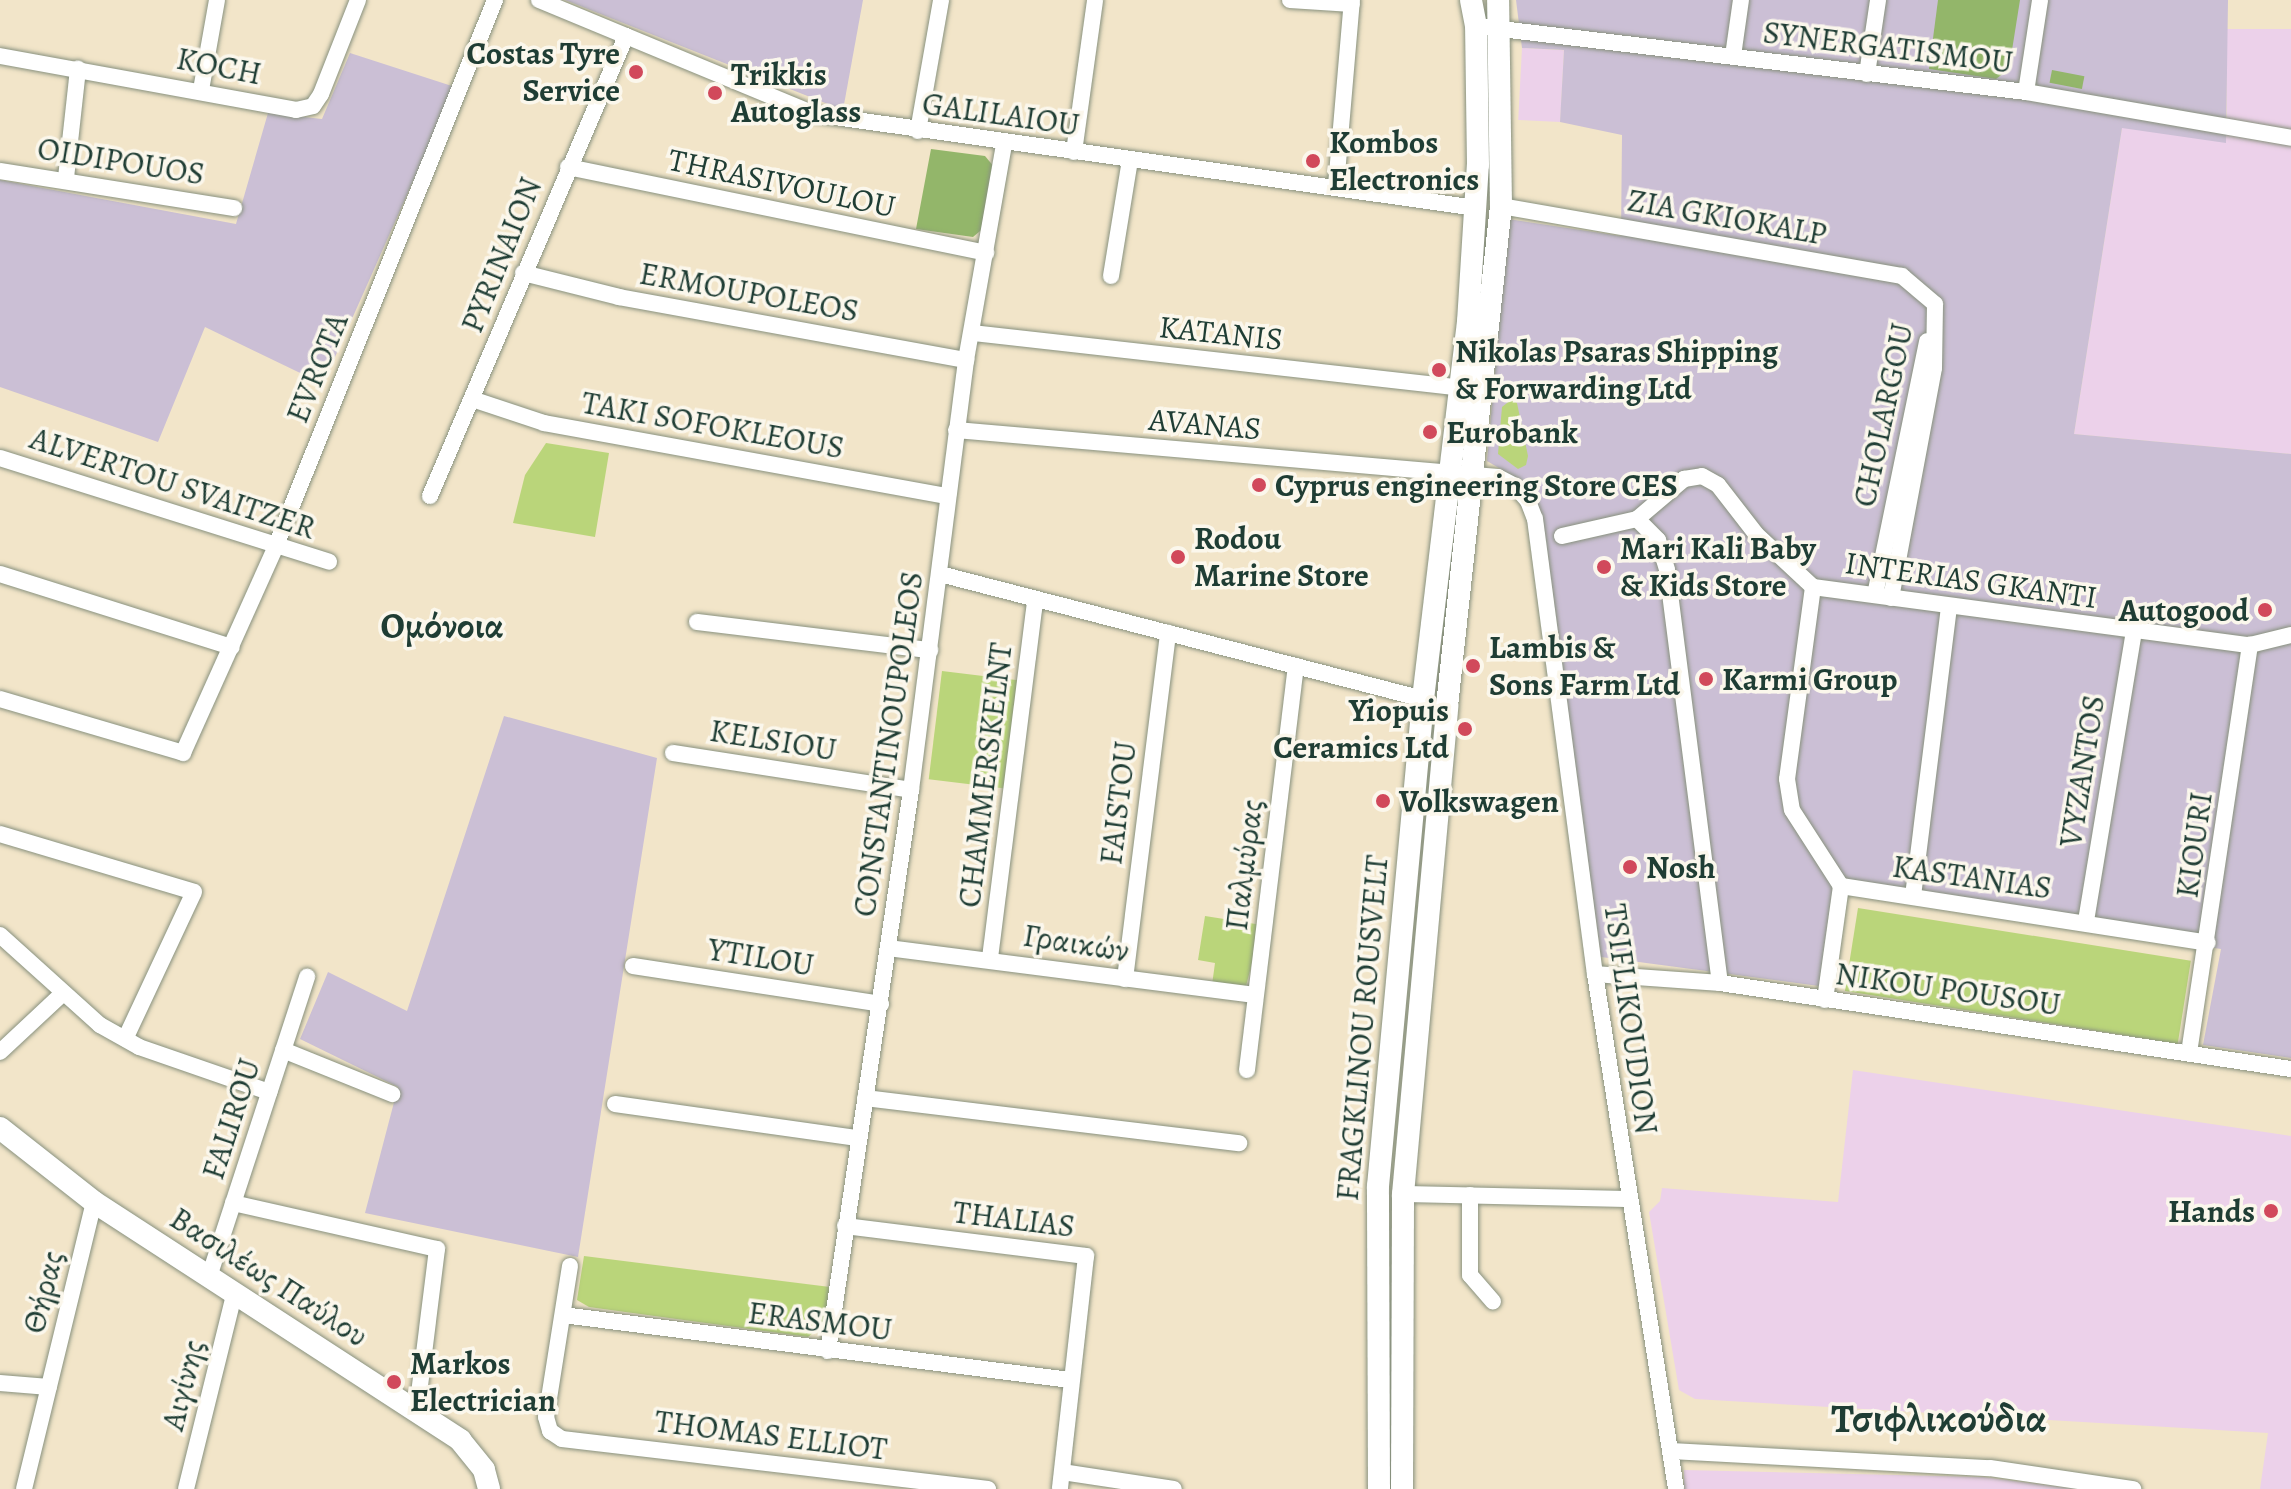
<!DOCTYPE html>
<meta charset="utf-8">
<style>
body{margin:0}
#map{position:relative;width:2291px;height:1489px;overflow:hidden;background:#f2e5c9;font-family:Alegreya,serif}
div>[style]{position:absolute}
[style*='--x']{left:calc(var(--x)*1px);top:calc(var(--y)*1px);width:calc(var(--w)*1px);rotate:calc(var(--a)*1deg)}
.built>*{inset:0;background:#ecd1ea;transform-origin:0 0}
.industrial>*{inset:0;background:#cbbfd5}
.green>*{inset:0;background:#bad57a;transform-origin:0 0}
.forest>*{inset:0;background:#93b66a;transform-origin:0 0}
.roads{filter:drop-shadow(0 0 2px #88917e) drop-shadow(0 0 2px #88917e)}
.street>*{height:16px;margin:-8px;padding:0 8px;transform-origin:8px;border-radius:8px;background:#fff}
.secondary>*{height:22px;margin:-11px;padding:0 11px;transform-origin:11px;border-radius:11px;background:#fff}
.dots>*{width:22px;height:22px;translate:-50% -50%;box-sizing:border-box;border:4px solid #fbf7ec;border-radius:50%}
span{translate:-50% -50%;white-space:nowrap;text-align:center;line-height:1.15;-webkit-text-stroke:7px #fbf7ec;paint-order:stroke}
.street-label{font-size:32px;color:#1f3d34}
.poi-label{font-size:32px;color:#1f3d34;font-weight:700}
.right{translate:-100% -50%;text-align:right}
.left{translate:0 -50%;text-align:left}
.quarter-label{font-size:36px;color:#1f3d34;font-weight:700}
.district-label{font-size:40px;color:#1f3d34;font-weight:700}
</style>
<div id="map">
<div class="built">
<i style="clip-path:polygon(2226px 29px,2291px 29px,2291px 454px,2074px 434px,2122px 128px,2227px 126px)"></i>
<i style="left:1522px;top:48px;width:42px;height:72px;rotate:3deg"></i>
<i style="clip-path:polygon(1853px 1070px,2291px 1136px,2291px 1489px,2260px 1489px,2268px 1433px,1695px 1399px,1679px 1390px,1649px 1212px,1660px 1201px,1662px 1188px,1838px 1202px)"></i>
<i style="clip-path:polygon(1684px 1470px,1983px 1477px,2077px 1489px,1684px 1489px)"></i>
</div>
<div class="industrial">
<i style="clip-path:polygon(565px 0,863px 0,843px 110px)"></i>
<i style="clip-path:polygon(1516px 0,2228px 0,2226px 143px,2122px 128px,2074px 434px,2291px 454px,2291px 1058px,2203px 1045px,2221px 949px,1833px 888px,1819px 986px,1601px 957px,1536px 490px,1487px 461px,1508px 219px,1621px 236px,1622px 135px,1560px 122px,1564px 50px,1522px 48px)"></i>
<i style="clip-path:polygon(350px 53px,455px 87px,323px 384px,205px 327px,158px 442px,0 387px,0 180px,236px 224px,268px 113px,322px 119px)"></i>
<i style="clip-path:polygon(504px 716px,657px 758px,578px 1257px,365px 1213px,398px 1087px,300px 1039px,328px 972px,407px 1011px)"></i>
</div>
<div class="green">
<i style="clip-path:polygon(1512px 399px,1517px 403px,1528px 456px,1526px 465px,1518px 469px,1498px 454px,1502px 407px)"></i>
<i style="clip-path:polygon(546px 443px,609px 453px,595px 537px,513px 523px,525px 475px)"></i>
<i style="left:942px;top:671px;width:79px;height:109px;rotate:7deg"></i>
<i style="left:1858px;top:908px;width:337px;height:84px;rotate:9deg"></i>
<i style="clip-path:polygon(1205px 916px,1262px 925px,1246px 986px,1212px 985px,1215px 963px,1198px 960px)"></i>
<i style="clip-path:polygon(584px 1256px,830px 1287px,824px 1324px,808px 1337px,589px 1307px,577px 1300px)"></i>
</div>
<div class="forest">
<i style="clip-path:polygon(1938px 0,2020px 0,2009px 69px,1996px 79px,1929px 69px)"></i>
<i style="left:2052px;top:70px;width:33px;height:13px;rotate:11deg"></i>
<i style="clip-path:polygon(931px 149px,985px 156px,995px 168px,986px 226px,973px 237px,916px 229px)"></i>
</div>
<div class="roads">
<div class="street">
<i style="--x:539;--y:0;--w:298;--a:22.5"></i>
<i style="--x:814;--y:114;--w:669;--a:8.08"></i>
<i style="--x:1290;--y:0;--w:62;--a:3.7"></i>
<i style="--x:1476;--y:26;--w:554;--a:6.84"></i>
<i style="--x:2026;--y:92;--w:269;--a:9.8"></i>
<i style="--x:0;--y:56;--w:301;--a:10.3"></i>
<i style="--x:296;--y:110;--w:17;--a:-13"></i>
<i style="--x:313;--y:106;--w:14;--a:-56"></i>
<i style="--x:321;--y:94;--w:101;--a:-68.5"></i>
<i style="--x:1733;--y:56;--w:57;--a:-81.9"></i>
<i style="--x:1867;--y:74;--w:75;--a:-81.5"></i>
<i style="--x:201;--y:90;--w:91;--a:-79.9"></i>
<i style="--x:2026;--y:92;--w:93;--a:-81.3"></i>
<i style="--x:918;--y:131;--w:133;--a:-80"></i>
<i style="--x:1074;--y:152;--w:153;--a:-82.1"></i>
<i style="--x:568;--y:167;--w:427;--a:11.6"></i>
<i style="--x:0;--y:171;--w:237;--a:9"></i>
<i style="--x:66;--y:178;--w:110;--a:-83.7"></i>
<i style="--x:1336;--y:186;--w:187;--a:-85.1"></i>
<i style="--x:1501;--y:206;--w:407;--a:9.9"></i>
<i style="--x:1902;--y:276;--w:43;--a:40.3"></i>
<i style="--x:523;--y:273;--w:99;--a:14"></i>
<i style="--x:619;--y:297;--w:353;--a:10.3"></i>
<i style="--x:1111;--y:276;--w:118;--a:-80.7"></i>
<i style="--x:973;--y:333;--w:492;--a:6.4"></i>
<i style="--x:472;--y:399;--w:76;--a:18.4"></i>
<i style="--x:544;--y:423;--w:410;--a:10.3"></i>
<i style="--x:956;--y:430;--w:544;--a:4.96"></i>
<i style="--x:1498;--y:477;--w:19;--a:28"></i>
<i style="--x:1515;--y:486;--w:20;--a:49"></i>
<i style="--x:1528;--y:501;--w:19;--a:69"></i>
<i style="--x:1535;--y:519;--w:459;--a:82.5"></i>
<i style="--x:1595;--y:974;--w:521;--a:81.06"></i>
<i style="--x:0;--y:458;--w:345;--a:17.5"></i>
<i style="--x:430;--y:496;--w:500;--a:-66.92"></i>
<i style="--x:1637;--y:519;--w:30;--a:45"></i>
<i style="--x:1658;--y:540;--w:31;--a:73"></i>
<i style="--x:1667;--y:570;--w:416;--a:82.7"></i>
<i style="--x:1562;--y:536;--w:77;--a:-12.8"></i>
<i style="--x:1637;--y:519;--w:62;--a:-40.4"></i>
<i style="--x:1684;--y:479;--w:18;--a:-9"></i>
<i style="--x:1702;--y:476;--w:18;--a:29"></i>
<i style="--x:1718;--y:485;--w:62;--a:52.2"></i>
<i style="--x:1756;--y:534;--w:78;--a:42.9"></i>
<i style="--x:1813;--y:587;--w:441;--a:7.6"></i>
<i style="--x:2250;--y:645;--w:42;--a:-13.7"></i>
<i style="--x:0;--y:574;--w:243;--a:17.5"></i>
<i style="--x:940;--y:574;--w:499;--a:14.5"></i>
<i style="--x:1813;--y:587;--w:194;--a:97.7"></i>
<i style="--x:1787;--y:779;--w:31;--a:81"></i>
<i style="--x:1792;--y:810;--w:90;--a:57.2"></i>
<i style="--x:1875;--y:595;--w:259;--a:-78.4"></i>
<i style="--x:1891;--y:598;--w:234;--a:-79.4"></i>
<i style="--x:1934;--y:368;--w:64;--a:-89.1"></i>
<i style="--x:697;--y:622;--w:235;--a:6.9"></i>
<i style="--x:0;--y:699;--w:191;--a:16.4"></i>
<i style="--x:183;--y:753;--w:225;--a:-65.8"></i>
<i style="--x:275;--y:548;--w:591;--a:-68.13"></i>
<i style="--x:673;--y:753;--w:241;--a:8.8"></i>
<i style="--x:0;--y:834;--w:202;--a:16.6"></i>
<i style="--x:194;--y:892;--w:162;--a:115.1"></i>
<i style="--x:1913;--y:896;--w:291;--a:-82.9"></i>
<i style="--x:2086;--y:921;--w:295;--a:-80.6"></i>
<i style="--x:0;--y:935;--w:135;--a:42"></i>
<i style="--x:100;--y:1025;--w:45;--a:29.4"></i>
<i style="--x:139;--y:1047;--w:138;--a:19.1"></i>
<i style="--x:888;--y:948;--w:370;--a:7.3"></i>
<i style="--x:990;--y:958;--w:361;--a:-82.8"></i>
<i style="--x:633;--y:966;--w:251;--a:8.7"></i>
<i style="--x:1595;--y:974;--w:125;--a:4.1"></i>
<i style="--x:1720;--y:983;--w:577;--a:8.57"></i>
<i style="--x:1125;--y:979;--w:349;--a:-82.9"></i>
<i style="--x:1825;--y:1000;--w:115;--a:-82"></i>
<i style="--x:1841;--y:886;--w:371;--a:8.8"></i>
<i style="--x:283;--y:1050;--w:118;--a:22"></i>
<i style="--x:0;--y:1052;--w:83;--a:-43.1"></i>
<i style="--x:2189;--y:1053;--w:413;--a:-81.5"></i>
<i style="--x:1247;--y:1070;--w:407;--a:-83.1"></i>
<i style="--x:865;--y:1098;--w:377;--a:6.9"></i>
<i style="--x:615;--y:1104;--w:245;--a:8"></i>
<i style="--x:1403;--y:1194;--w:226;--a:1.3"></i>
<i style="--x:1470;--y:1195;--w:80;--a:90"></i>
<i style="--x:1470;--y:1275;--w:35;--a:49"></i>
<i style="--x:233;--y:1203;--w:209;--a:12.7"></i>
<i style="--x:437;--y:1249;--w:162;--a:97.1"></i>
<i style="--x:845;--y:1226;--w:243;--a:7.1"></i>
<i style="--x:1086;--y:1256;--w:234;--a:96.4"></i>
<i style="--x:570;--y:1266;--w:153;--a:99"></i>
<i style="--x:546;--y:1417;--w:15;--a:74"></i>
<i style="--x:550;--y:1431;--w:14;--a:34"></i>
<i style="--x:562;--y:1439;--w:429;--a:6.7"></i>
<i style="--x:209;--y:1277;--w:316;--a:-71.9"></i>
<i style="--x:563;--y:1315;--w:511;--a:7.31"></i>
<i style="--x:828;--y:1351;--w:567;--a:-81.58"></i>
<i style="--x:911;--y:790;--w:434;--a:-82.7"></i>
<i style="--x:966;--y:360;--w:218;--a:-80"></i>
<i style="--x:0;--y:1383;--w:49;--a:4.7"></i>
<i style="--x:1671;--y:1451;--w:319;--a:3.1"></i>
<i style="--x:1990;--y:1468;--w:145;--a:8.4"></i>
<i style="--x:1062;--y:1472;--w:113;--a:8.6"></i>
<i style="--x:24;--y:1489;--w:295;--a:-76.3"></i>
<i style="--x:186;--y:1489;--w:200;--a:-76.1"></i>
</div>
<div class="secondary">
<i style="--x:0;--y:1128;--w:120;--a:38.2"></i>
<i style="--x:94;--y:1202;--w:437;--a:33"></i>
<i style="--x:460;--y:1440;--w:38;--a:51"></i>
<i style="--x:484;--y:1470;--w:20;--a:75"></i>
<i style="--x:1379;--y:1489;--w:303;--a:-90.2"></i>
<i style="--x:1378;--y:1186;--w:489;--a:-84.7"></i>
<i style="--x:1423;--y:699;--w:380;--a:-83.2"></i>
<i style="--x:1468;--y:322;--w:157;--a:-86.4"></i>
<i style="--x:1478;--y:165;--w:139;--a:-90.8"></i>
<i style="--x:1476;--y:26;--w:26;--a:-101"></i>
<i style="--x:1402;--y:1489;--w:295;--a:-89.8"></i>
<i style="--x:1403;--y:1194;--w:490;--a:-84.8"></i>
<i style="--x:1447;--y:706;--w:503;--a:-83.84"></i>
<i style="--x:1501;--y:206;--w:206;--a:-90.8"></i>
</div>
</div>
<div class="dots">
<i style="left:636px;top:72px;background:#d1495b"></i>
<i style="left:715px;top:93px;background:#d1495b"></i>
<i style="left:1313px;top:161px;background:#d1495b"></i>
<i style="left:1439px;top:370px;background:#d1495b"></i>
<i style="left:1430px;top:432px;background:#d1495b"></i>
<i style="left:1259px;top:485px;background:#d1495b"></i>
<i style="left:1178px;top:557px;background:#d1495b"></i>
<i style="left:1604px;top:567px;background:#d1495b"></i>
<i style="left:2265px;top:610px;background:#d1495b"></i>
<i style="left:1473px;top:666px;background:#d1495b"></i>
<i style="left:1706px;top:679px;background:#d1495b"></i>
<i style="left:1465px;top:729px;background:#d1495b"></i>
<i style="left:1383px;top:801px;background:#d1495b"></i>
<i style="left:1630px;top:867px;background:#d1495b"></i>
<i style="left:2271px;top:1211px;background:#d1495b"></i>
<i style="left:394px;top:1382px;background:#d1495b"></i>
</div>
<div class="street-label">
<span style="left:1888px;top:47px;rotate:7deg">SYNERGATISMOU</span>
<span style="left:219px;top:66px;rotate:11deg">KOCH</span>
<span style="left:1001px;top:114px;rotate:8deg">GALILAIOU</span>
<span style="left:121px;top:161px;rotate:9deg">OIDIPOUOS</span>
<span style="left:782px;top:183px;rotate:12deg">THRASIVOULOU</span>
<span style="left:1727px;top:217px;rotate:10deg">ZIA GKIOKALP</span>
<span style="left:501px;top:255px;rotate:-68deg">PYRINAION</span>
<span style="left:749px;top:292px;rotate:10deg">ERMOUPOLEOS</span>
<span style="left:1221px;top:333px;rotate:6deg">KATANIS</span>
<span style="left:317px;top:368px;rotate:-68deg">EVROTA</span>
<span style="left:1883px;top:415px;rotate:-78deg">CHOLARGOU</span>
<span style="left:1205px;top:424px;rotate:5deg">AVANAS</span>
<span style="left:713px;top:425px;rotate:10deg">TAKI SOFOKLEOUS</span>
<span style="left:173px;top:483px;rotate:18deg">ALVERTOU SVAITZER</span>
<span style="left:1971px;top:580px;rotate:8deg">INTERIAS GKANTI</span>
<span style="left:773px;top:740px;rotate:9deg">KELSIOU</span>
<span style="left:888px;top:744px;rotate:-82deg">CONSTANTINOUPOLEOS</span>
<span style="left:2082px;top:771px;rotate:-81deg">VYZANTOS</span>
<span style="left:985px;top:775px;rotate:-83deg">CHAMMERSKELNT</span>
<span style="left:1118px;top:803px;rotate:-83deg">FAISTOU</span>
<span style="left:2194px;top:845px;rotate:-82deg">KIOURI</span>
<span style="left:1244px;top:865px;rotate:-83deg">Παλμύρας</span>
<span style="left:1972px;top:877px;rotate:8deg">KASTANIAS</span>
<span style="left:1076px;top:943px;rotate:9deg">Γραικών</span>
<span style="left:761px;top:957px;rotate:9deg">YTILOU</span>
<span style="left:1948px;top:989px;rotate:8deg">NIKOU POUSOU</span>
<span style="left:1631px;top:1019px;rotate:82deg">TSIFLIKOUDION</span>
<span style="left:1362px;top:1028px;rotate:-85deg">FRAGKLINOU ROUSVELT</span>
<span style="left:231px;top:1119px;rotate:-72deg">FALIROU</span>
<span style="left:1014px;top:1219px;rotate:7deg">THALIAS</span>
<span style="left:269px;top:1277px;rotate:33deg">Βασιλέως Παύλου</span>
<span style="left:43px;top:1292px;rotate:-76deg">Θήρας</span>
<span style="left:820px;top:1321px;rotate:7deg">ERASMOU</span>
<span style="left:183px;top:1385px;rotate:-76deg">Αιγίνης</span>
<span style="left:771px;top:1435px;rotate:7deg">THOMAS ELLIOT</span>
</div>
<div class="poi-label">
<span class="right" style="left:620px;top:72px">Costas Tyre<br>Service</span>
<span class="left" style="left:731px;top:93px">Trikkis<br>Autoglass</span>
<span class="left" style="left:1329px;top:161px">Kombos<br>Electronics</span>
<span class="left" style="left:1455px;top:370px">Nikolas Psaras Shipping<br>&amp; Forwarding Ltd</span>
<span class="left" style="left:1446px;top:432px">Eurobank</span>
<span class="left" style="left:1275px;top:485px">Cyprus engineering Store CES</span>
<span class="left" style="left:1194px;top:557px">Rodou<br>Marine Store</span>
<span class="left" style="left:1620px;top:567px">Mari Kali Baby<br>&amp; Kids Store</span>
<span class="right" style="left:2249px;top:610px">Autogood</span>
<span class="left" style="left:1489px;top:666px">Lambis &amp;<br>Sons Farm Ltd</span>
<span class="left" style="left:1722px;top:679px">Karmi Group</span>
<span class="right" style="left:1449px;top:729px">Yiopuis<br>Ceramics Ltd</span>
<span class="left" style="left:1399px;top:801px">Volkswagen</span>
<span class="left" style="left:1646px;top:867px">Nosh</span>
<span class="right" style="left:2255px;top:1211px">Hands</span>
<span class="left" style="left:410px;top:1382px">Markos<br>Electrician</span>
</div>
<div class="quarter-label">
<span style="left:442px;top:626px">Ομόνοια</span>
</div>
<div class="district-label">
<span style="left:1939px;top:1419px">Τσιφλικούδια</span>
</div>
</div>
